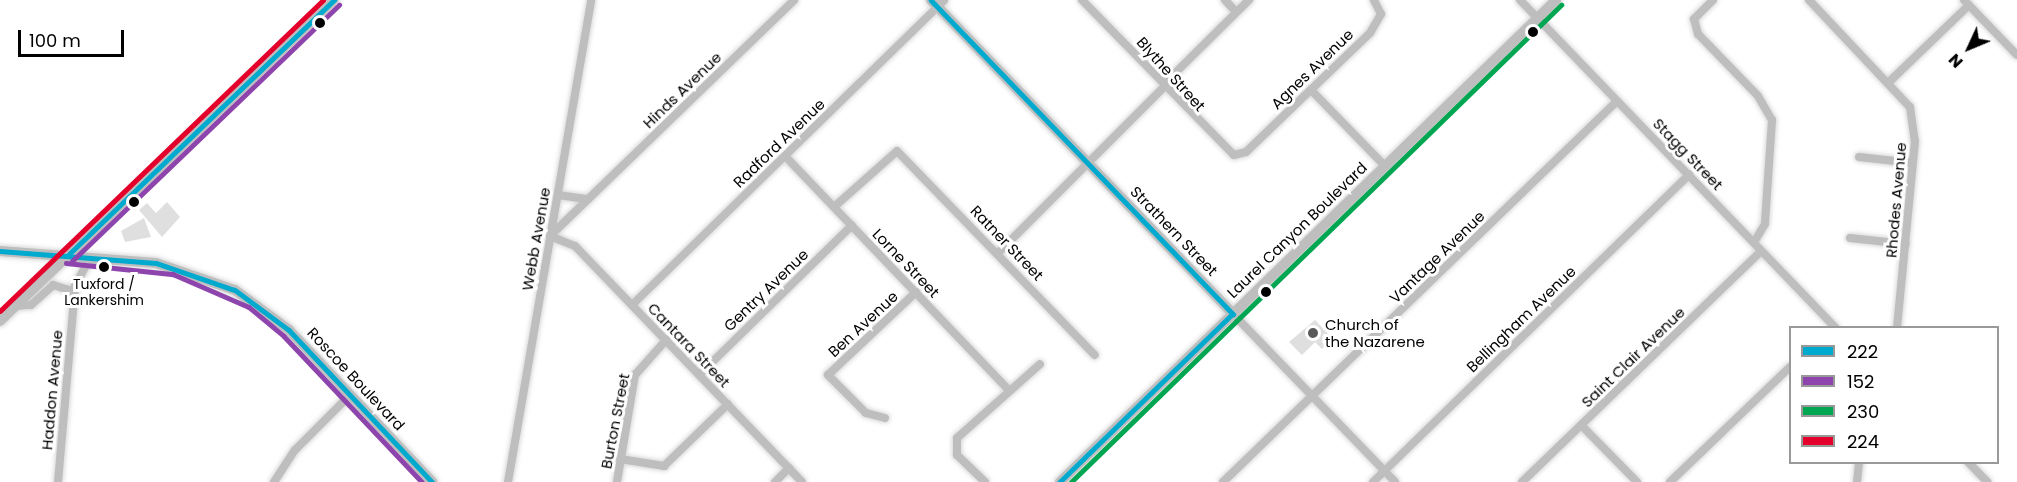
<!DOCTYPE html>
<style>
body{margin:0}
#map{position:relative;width:2017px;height:482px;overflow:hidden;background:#fff;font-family:Poppins,sans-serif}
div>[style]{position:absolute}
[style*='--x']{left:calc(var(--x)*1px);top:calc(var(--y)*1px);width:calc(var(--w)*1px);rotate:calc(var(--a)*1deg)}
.building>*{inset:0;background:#dfdfdf}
.roads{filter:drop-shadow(0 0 2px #dbdbdb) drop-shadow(0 0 2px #dbdbdb)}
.minor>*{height:8px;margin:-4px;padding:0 4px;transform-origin:4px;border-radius:4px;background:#bebebe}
.major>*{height:10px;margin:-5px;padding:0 5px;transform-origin:5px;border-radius:5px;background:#bebebe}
.bus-1>*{height:4.5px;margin:-2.25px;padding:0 2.25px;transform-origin:2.25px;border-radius:2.25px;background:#00a9ce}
.bus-2>*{height:4.5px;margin:-2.25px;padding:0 2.25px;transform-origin:2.25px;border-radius:2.25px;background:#8e44ad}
.bus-3>*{height:4.5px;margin:-2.25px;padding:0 2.25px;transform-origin:2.25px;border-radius:2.25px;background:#00a651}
.bus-4>*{height:4.5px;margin:-2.25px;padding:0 2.25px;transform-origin:2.25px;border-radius:2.25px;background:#e4002b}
.dots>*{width:16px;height:16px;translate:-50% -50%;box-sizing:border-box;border:3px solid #fff;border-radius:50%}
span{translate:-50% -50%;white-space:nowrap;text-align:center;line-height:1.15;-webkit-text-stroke:6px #fff;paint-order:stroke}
.bus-label{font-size:14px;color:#000}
.street-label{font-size:15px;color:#000}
.poi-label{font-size:15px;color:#000}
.left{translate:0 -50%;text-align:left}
.legend{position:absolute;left:1789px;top:326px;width:210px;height:138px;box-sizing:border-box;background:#fff;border:2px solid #999;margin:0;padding:8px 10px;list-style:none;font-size:18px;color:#000}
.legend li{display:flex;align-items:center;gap:12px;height:30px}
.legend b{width:30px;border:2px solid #999}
.north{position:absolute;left:1939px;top:18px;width:60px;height:60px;-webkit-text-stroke:4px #fff;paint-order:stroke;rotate:226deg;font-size:16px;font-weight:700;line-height:24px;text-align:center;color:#000}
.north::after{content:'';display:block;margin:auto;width:21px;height:27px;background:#000;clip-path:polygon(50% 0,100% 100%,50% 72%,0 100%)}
.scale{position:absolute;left:18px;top:30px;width:106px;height:27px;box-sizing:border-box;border:3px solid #000;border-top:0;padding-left:8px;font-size:18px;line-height:21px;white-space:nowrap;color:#000;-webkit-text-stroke:4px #fff;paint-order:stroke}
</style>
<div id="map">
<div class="building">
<i style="clip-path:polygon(167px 202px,180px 217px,162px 237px,139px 210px,147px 203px,156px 213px)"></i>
<i style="clip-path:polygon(144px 218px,151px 237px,125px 242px,121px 231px)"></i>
<i style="clip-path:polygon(1315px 320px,1333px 339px,1322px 349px,1315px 342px,1302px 355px,1289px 342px)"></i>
</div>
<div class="roads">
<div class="minor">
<i style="--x:1082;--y:0;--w:217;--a:45.6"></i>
<i style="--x:1234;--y:155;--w:12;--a:-14"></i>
<i style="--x:1246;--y:152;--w:172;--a:-43.8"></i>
<i style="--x:1370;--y:33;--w:22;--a:-60"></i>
<i style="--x:1381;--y:14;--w:16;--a:-117"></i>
<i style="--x:1225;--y:0;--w:16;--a:47"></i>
<i style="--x:1520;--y:0;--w:455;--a:46.1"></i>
<i style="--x:1713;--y:0;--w:27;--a:135"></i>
<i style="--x:1694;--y:19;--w:16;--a:75"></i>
<i style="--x:1698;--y:34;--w:86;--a:45.9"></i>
<i style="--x:1758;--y:96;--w:28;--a:60"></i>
<i style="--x:1772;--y:120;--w:104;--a:93.9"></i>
<i style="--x:1765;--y:224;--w:21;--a:121"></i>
<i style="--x:1809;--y:0;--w:147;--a:46.7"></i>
<i style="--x:1910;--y:107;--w:34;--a:82"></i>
<i style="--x:1915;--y:141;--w:188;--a:95.5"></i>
<i style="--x:1964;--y:0;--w:76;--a:46.1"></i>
<i style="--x:1889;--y:82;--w:111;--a:-43.9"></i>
<i style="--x:1164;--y:84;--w:120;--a:-44.7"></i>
<i style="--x:1311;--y:90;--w:106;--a:45.8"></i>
<i style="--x:785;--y:156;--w:321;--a:46.3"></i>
<i style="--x:1859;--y:157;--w:54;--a:6.3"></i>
<i style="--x:558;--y:195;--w:30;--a:8"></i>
<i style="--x:834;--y:207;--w:84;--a:-41.6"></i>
<i style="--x:897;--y:151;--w:284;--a:45.9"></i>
<i style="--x:551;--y:235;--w:338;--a:-44"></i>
<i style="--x:550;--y:236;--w:27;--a:22"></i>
<i style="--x:575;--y:246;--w:327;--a:46.1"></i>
<i style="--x:1850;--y:238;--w:56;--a:6.1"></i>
<i style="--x:998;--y:253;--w:233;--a:-45"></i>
<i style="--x:632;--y:305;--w:436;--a:-44.3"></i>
<i style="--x:15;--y:306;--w:16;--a:-4"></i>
<i style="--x:31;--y:305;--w:30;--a:-42"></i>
<i style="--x:53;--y:285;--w:17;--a:17"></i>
<i style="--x:69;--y:290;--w:11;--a:68"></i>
<i style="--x:1233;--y:314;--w:233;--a:46"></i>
<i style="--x:699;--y:375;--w:214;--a:-44.4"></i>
<i style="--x:885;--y:418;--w:20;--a:-165"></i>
<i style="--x:866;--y:413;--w:54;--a:-135"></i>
<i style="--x:828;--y:375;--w:121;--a:-43.3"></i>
<i style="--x:1581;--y:425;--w:80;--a:45.5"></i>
<i style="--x:620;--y:459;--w:45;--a:9"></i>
<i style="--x:664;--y:466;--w:89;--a:-44.1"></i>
<i style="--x:1968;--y:462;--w:28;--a:46"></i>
<i style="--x:58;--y:482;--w:197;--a:-85"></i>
<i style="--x:75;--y:286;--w:24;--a:-62"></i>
<i style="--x:86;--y:265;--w:13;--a:-23"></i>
<i style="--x:274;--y:482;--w:38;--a:-57"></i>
<i style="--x:295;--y:450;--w:78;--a:-45"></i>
<i style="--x:508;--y:482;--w:489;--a:-80.2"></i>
<i style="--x:617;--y:482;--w:109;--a:-80.5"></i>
<i style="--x:635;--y:375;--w:47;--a:-48.5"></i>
<i style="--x:775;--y:482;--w:20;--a:-45"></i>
<i style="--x:985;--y:482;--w:39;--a:-136"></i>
<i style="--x:957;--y:455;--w:17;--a:-90"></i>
<i style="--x:957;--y:438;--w:111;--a:-41.7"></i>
<i style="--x:1223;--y:482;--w:548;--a:-44.04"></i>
<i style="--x:1373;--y:482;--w:441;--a:-44.2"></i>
<i style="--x:1522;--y:482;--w:332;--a:-44"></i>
<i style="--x:1670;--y:482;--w:166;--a:-43.8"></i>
<i style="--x:1857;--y:482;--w:20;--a:-84"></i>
</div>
<div class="major">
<i style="--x:931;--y:0;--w:436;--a:46.1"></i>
<i style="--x:0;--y:251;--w:156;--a:4.4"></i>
<i style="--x:156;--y:263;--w:83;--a:18.9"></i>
<i style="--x:235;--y:290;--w:67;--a:36.5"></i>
<i style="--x:289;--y:330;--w:209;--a:46.7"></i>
<i style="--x:0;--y:321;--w:463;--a:-43.9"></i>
<i style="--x:1060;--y:482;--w:692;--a:-44.18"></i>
</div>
</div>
<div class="bus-1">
<i style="--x:931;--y:0;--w:436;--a:46.1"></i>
<i style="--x:1233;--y:314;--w:241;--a:135.8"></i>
<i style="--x:0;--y:251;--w:156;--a:4.4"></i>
<i style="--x:156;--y:263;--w:83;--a:18.9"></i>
<i style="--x:235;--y:290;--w:67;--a:36.5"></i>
<i style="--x:289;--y:330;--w:209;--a:46.7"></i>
<i style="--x:67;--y:256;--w:370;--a:-43.8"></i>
</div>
<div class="bus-2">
<i style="--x:72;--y:261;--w:370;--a:-43.8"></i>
<i style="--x:66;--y:263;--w:108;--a:5.9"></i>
<i style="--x:173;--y:274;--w:83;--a:23.5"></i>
<i style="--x:249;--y:307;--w:45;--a:39.6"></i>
<i style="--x:284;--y:336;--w:201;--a:46.6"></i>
</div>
<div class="bus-3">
<i style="--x:1071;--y:482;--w:684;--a:-44.23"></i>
</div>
<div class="bus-4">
<i style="--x:0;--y:311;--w:448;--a:-43.9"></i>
</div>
<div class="dots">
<i style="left:320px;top:23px;background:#000"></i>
<i style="left:1533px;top:32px;background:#000"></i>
<i style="left:134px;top:202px;background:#000"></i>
<i style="left:104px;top:267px;background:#000"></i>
<i style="left:1266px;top:292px;background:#000"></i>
<i style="left:1313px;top:333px;background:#595959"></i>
</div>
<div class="bus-label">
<span style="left:104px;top:292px">Tuxford /<br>Lankershim</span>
</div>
<div class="street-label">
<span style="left:1312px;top:69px;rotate:-44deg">Agnes Avenue</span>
<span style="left:1171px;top:74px;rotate:48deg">Blythe Street</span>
<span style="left:682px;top:90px;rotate:-44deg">Hinds Avenue</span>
<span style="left:779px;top:143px;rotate:-44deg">Radford Avenue</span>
<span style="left:1688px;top:154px;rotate:46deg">Stagg Street</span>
<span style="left:1896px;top:200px;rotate:-85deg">Rhodes Avenue</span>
<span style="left:1297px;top:230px;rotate:-44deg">Laurel Canyon Boulevard</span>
<span style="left:1174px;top:231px;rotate:46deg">Strathern Street</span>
<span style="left:536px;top:239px;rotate:-80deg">Webb Avenue</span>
<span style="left:1007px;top:243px;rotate:46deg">Ratner Street</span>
<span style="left:1437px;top:257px;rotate:-44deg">Vantage Avenue</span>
<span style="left:906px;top:263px;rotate:46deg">Lorne Street</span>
<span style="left:766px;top:290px;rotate:-44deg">Gentry Avenue</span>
<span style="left:1521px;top:319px;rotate:-44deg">Bellingham Avenue</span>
<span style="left:863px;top:324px;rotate:-43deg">Ben Avenue</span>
<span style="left:689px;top:345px;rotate:46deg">Cantara Street</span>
<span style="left:1633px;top:357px;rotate:-44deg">Saint Clair Avenue</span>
<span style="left:356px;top:379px;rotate:47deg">Roscoe Boulevard</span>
<span style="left:52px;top:390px;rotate:-85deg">Haddon Avenue</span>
<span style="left:615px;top:421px;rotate:-79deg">Burton Street</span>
</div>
<div class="poi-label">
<span class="left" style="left:1325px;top:333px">Church of<br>the Nazarene</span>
</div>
<ul class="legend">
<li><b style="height:8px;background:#00a9ce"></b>222</li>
<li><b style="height:8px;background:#8e44ad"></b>152</li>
<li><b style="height:8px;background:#00a651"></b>230</li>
<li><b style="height:8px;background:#e4002b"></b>224</li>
</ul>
<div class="north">N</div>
<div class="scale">100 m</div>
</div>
